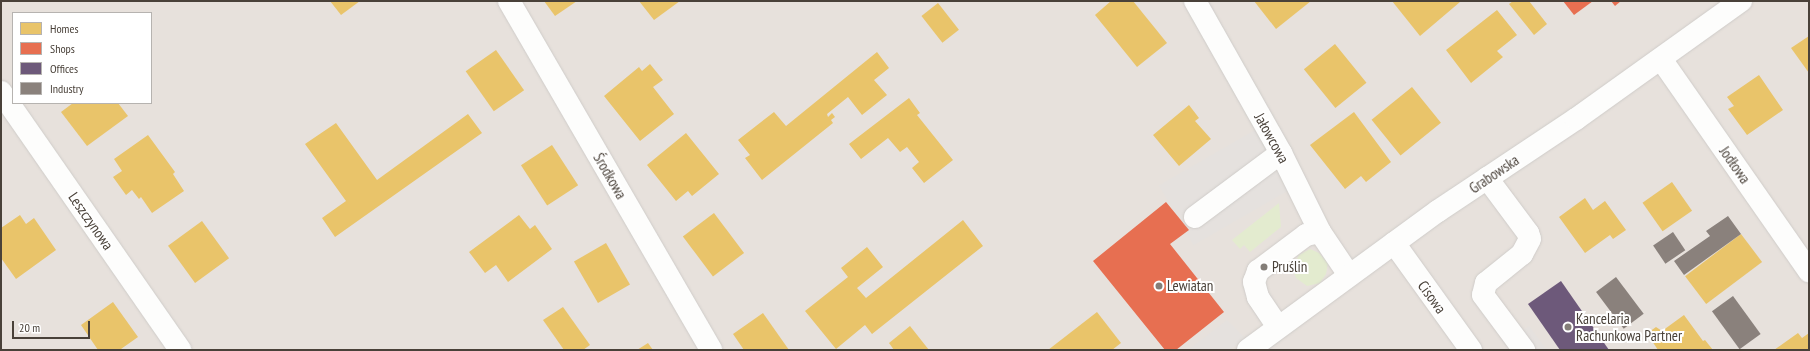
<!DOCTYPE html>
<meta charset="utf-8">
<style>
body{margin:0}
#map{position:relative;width:1810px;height:351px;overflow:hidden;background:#f3f0ed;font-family:"PT Sans Narrow",sans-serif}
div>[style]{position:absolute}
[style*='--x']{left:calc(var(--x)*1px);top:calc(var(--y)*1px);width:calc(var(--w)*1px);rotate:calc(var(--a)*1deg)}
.residential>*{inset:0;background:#e7e1dc}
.green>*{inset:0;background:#e3ebcf}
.parking>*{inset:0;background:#e5e1de;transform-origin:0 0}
.homes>*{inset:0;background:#e9c46a;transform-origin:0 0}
.shops>*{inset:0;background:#e76f51}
.offices>*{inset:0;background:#6d597a}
.industry>*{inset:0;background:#8a817c;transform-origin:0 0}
.roads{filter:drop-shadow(0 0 1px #cfccc9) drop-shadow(0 0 1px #cfccc9)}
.minor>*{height:22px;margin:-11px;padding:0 11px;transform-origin:11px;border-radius:11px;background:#fdfdfc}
.dots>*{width:11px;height:11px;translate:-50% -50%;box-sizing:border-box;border:2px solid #fff;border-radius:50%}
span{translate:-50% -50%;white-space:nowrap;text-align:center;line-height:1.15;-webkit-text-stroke:4px #fff;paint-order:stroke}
.street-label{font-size:15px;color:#494139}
.poi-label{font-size:15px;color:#494139}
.left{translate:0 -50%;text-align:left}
.frame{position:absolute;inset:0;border:2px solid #494139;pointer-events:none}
.legend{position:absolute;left:12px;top:12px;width:140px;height:92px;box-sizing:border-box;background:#fff;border:1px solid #b6b3b0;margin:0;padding:5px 7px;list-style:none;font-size:12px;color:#494139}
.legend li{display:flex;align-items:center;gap:8px;height:20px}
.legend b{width:20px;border:1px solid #b6b3b0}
.scale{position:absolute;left:12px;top:321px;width:78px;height:18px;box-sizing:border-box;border:2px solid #494139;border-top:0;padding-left:5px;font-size:12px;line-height:14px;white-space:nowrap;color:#494139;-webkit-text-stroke:3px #fff;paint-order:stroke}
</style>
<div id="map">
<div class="residential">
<i style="clip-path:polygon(evenodd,1px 1px,1809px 1px,1809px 350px,1px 350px,1px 1px,13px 13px,151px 13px,151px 103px,13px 103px,13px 13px)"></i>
</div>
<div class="green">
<i style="clip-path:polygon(1279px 203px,1281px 227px,1250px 252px,1244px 245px,1240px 249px,1232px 240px)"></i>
<i style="clip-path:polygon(1310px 249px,1319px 253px,1328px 263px,1326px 274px,1320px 283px,1307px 286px,1296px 278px,1292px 268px,1299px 255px)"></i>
</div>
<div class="parking">
<i style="left:1255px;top:130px;width:69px;height:111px;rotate:60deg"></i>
<i style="clip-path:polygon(1227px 320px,1245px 338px,1230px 350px,1188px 350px)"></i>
<i style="clip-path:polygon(1529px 326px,1547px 350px,1524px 350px,1514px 337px)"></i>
</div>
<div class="homes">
<i style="clip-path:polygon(330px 1px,360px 1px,341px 15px)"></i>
<i style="clip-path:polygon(544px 1px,577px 1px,555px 16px)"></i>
<i style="clip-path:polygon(639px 1px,680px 1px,654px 20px)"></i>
<i style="clip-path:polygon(1111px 1px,1133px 1px,1167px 43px,1137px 67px,1095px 15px)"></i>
<i style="clip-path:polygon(1254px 1px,1311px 1px,1276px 29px)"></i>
<i style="clip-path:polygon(1392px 1px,1458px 1px,1460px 2px,1420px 36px)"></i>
<i style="clip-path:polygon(1513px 1px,1529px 1px,1547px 24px,1534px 35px,1509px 4px)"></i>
<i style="left:938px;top:3px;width:34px;height:21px;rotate:52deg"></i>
<i style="clip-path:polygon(1497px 10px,1517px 35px,1497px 51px,1503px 57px,1471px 83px,1446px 50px)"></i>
<i style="clip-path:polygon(1809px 36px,1809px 73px,1791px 48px)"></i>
<i style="left:1335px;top:44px;width:50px;height:40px;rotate:51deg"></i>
<i style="left:496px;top:50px;width:49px;height:37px;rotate:55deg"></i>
<i style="clip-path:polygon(877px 52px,889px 68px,874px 80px,887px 95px,862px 115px,848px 97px,827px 114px,828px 117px,832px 113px,835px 117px,831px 120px,833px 123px,762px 180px,745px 158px,750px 155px,738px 140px,774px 112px,786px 126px)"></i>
<i style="clip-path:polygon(650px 64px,663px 80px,653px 87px,674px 114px,640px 141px,604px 96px,639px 67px,642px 71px)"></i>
<i style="clip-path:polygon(1759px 75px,1783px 110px,1747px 135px,1728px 109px,1734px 106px,1727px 97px)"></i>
<i style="left:1412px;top:87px;width:46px;height:52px;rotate:51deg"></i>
<i style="clip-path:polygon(909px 98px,920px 113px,917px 115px,953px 160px,924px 183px,912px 168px,919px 162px,907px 147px,900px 152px,888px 138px,861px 159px,849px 144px)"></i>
<i style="clip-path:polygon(73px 103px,118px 103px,128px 116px,87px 146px,61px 112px)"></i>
<i style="clip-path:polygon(1189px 105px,1199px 118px,1195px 121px,1211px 139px,1179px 166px,1153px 135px)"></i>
<i style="clip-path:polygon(1354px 112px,1391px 162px,1366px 182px,1361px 176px,1345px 189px,1310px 145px)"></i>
<i style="clip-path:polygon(468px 114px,482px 133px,335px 237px,322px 218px,346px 201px,305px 144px,336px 123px,377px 180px)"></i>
<i style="clip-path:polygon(686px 133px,719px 174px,692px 196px,688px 191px,676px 201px,647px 165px)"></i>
<i style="clip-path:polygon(148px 135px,175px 172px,173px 174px,184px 191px,152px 213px,141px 197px,139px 199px,132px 190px,126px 195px,113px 177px,122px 171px,114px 159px)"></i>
<i style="left:552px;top:145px;width:48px;height:37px;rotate:57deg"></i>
<i style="left:1672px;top:182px;width:35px;height:36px;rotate:55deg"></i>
<i style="clip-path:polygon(1585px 198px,1593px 210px,1605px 201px,1626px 230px,1613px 239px,1610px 235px,1585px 253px,1559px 217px)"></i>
<i style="left:714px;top:213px;width:50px;height:39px;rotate:53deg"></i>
<i style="clip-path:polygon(20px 215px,26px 224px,34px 218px,56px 250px,16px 279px,1px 258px,1px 228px)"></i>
<i style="clip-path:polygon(519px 215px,530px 229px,535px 225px,552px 249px,508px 282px,496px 265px,485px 273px,469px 252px)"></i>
<i style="clip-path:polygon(963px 220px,983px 246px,872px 334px,865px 325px,836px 349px,805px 311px,848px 277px,841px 268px,867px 247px,883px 267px,857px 288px,866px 298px)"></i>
<i style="left:202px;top:221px;width:46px;height:42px;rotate:54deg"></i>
<i style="left:1741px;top:234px;width:35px;height:70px;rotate:53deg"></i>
<i style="left:606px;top:243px;width:48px;height:37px;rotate:60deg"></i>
<i style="clip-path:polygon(113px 302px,138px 337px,121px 349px,122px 350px,98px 350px,81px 325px)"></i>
<i style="clip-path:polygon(563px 307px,590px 345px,583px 350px,564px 350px,543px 320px)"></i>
<i style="clip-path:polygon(1097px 312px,1121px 343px,1112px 350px,1048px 350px)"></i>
<i style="clip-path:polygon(763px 313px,789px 350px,744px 350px,733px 334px)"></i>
<i style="clip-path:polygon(1684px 315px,1703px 341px,1705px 340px,1713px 350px,1658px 350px,1648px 335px,1649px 332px,1656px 327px,1662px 331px)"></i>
<i style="clip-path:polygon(910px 326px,929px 350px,894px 350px,889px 343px)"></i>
<i style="clip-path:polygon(1798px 333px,1802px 338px,1809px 333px,1809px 350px,1774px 350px)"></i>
<i style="clip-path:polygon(648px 343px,653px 350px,637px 350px)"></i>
</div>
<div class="shops">
<i style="clip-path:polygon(1563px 1px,1593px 1px,1574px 15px)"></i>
<i style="clip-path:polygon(1611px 1px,1621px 1px,1615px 6px)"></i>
<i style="clip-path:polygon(1166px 202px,1189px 230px,1170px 244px,1224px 312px,1176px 350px,1165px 350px,1093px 261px)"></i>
</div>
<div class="offices">
<i style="clip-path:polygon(1561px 281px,1609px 350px,1560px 350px,1528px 304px)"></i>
</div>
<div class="industry">
<i style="clip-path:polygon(1728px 216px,1741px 234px,1684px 275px,1674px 261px,1710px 236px,1706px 231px)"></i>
<i style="left:1673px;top:232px;width:22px;height:24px;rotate:56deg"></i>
<i style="left:1616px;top:277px;width:46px;height:25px;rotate:53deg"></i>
<i style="left:1733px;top:296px;width:47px;height:26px;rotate:54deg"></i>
</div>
<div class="roads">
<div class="minor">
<i style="--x:509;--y:1;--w:403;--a:59.9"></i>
<i style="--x:1195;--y:1;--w:175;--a:60.5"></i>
<i style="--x:1281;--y:153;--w:88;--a:63.7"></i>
<i style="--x:1320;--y:232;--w:52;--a:56"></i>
<i style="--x:1661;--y:59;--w:259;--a:55.1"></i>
<i style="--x:1;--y:92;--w:314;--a:55.2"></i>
<i style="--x:1487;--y:178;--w:69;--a:53.3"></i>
<i style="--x:1528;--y:233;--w:6;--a:72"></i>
<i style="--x:1530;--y:239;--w:17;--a:118"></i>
<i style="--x:1522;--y:254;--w:46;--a:141.1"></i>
<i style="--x:1486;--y:283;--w:12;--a:104"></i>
<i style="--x:1483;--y:295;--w:69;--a:53.3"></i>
<i style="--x:1195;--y:217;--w:107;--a:-36.7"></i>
<i style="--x:1394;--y:243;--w:132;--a:54.3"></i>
<i style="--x:1278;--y:327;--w:36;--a:-124"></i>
<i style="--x:1258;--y:297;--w:16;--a:-105"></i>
<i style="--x:1254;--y:282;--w:12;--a:-70"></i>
<i style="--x:1258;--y:271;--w:60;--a:-36.9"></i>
<i style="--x:1306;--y:235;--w:14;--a:-12"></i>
<i style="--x:1248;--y:350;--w:235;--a:-36.2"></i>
<i style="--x:1438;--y:211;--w:166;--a:-33.7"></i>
<i style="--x:1576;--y:119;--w:203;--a:-35.6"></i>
</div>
</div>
<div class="dots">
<i style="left:1264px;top:267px;background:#847e78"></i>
<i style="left:1159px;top:286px;background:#847e78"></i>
<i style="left:1568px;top:327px;background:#847e78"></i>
</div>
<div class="street-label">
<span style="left:1272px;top:138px;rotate:61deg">Jałowcowa</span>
<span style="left:1735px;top:165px;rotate:55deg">Jodłowa</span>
<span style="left:1494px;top:174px;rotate:-34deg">Grabowska</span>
<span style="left:610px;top:176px;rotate:60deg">Środkowa</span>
<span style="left:91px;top:221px;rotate:55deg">Leszczynowa</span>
<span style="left:1432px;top:297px;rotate:54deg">Cisowa</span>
</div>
<div class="poi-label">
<span class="left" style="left:1272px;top:267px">Pruślin</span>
<span class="left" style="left:1167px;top:286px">Lewiatan</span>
<span class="left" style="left:1576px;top:327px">Kancelaria<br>Rachunkowa Partner</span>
</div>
<div class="frame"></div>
<ul class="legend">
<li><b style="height:11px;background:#e9c46a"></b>Homes</li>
<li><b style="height:11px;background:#e76f51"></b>Shops</li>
<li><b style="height:11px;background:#6d597a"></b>Offices</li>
<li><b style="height:11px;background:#8a817c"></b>Industry</li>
</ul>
<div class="scale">20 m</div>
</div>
